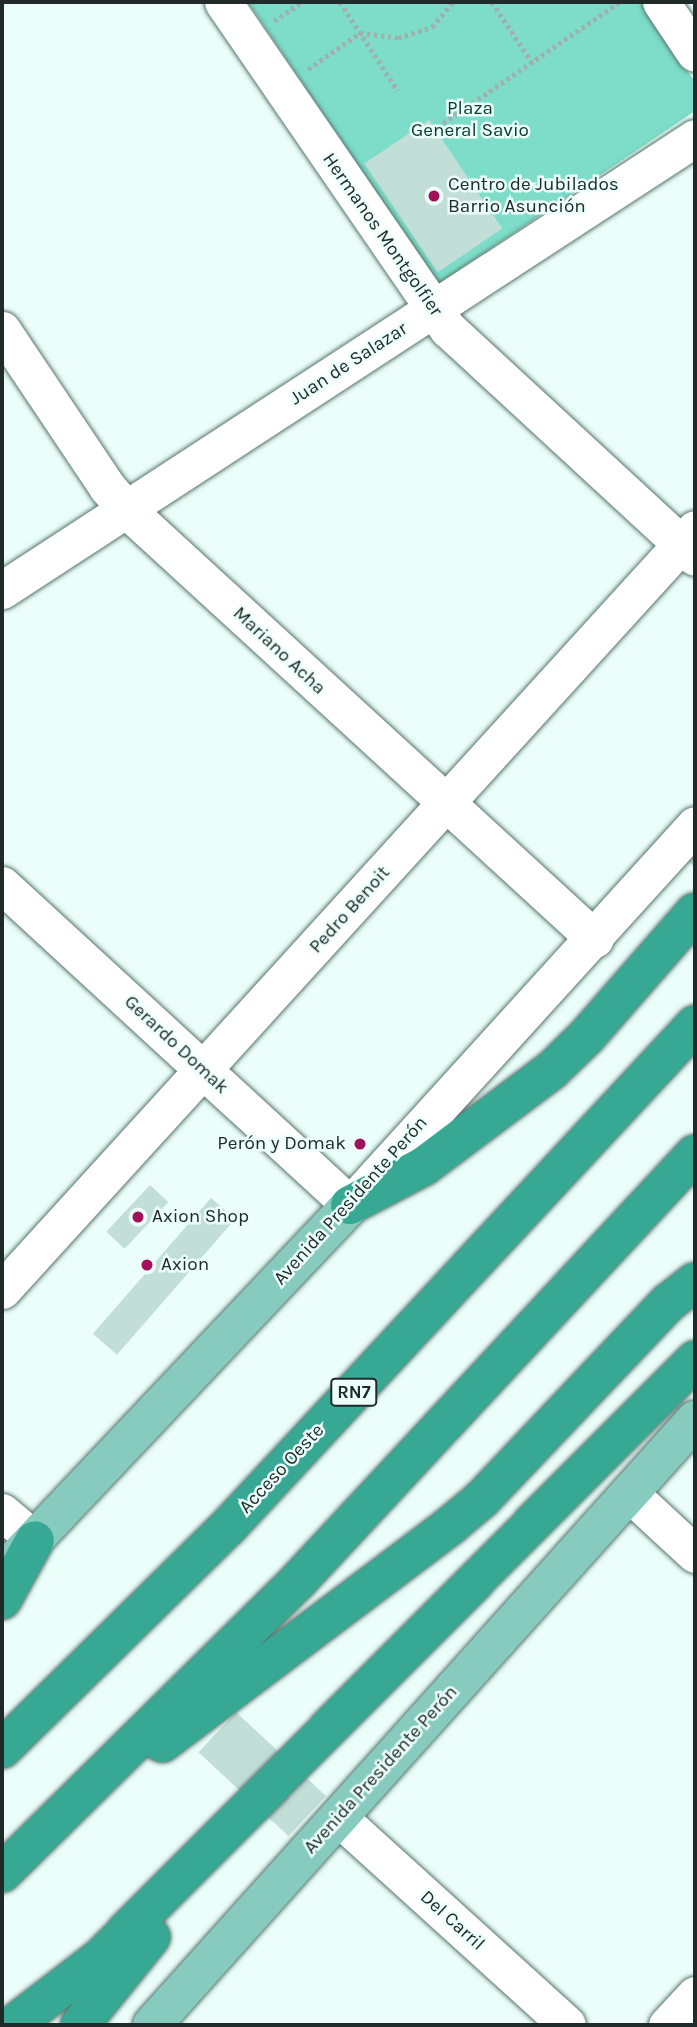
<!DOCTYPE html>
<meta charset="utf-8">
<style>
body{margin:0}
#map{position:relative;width:697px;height:2027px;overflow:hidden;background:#ebfef9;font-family:Karla,sans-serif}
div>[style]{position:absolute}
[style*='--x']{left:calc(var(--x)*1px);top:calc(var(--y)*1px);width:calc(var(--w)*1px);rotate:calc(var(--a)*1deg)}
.green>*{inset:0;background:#7dddc8}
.building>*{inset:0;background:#c1dfd7;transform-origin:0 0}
.path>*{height:4.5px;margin-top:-2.25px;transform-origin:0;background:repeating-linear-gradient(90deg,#a0b0ac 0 3.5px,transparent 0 7px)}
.roads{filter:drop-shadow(0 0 2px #58746d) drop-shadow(0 0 2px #58746d)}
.minor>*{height:37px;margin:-18.5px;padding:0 18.5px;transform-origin:18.5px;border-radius:18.5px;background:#fff}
.major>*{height:38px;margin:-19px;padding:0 19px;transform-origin:19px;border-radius:19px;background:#86cbbe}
.highway>*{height:38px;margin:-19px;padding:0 19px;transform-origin:19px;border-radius:19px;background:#36a893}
.dots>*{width:19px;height:19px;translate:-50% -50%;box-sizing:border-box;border:4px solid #ebfef9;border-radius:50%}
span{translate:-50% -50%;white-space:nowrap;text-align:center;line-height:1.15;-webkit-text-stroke:5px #ebfef9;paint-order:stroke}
.shield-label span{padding:2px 5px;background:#ebfef9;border:2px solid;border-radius:5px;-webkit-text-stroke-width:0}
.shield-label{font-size:18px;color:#202b29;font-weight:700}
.park-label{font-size:19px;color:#073930}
.poi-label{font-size:19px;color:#202b29}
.left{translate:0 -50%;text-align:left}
.right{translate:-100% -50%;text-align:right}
.street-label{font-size:19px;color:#202b29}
.frame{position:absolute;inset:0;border:4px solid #202b29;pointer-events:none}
</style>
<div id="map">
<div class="green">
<i style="clip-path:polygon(248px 2px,641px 2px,695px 82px,695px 111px,438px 284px)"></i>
</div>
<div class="building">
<i style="left:429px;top:120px;width:131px;height:78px;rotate:56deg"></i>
<i style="clip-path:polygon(695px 854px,695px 868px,688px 861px)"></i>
<i style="left:150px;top:1185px;width:25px;height:64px;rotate:43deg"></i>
<i style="left:211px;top:1198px;width:32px;height:180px;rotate:41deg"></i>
<i style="left:236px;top:1712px;width:123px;height:55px;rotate:43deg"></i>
</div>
<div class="path">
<i style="--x:340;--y:2;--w:106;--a:56.9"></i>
<i style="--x:492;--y:2;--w:72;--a:56.3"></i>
<i style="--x:274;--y:21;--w:34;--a:-34"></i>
<i style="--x:308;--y:69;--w:63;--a:-34.7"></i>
<i style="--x:360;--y:33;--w:38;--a:7"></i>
<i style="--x:398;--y:38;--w:36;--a:-18"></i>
<i style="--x:432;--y:27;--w:33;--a:-50"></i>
<i style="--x:443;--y:123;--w:214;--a:-34.4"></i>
</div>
<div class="roads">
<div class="minor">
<i style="--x:223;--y:2;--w:397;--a:55.5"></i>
<i style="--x:448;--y:329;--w:336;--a:42.7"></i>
<i style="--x:661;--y:2;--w:61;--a:56.3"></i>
<i style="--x:2;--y:330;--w:189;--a:56.2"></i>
<i style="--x:107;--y:487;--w:29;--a:49"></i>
<i style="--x:126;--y:509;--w:636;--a:42.52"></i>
<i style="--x:2;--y:590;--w:827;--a:-33.11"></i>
<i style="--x:2;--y:885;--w:473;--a:42.6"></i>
<i style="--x:350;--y:1205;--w:513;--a:-47.76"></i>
<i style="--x:2;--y:1290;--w:1029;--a:-47.68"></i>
<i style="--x:629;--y:1493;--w:90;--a:42.7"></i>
<i style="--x:2;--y:1512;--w:43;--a:40.3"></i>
<i style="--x:338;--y:1817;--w:309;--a:42.2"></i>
<i style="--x:667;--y:2025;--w:41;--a:-47"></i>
</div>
<div class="major">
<i style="--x:11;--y:1564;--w:494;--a:-46.6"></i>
<i style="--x:152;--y:2025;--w:813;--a:-48.09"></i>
</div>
<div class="highway">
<i style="--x:350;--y:1205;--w:84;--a:-27.8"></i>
<i style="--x:424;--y:1166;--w:160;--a:-36.9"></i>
<i style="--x:552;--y:1070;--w:49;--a:-44.2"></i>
<i style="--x:587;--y:1036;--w:164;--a:-48.9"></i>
<i style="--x:2;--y:1600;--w:68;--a:-61.2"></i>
<i style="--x:162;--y:1743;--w:362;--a:-37"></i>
<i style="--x:451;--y:1525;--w:39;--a:-40"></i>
<i style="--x:481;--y:1500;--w:272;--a:-46.5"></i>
<i style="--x:668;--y:1303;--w:34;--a:-38"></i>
<i style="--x:2;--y:1749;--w:317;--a:-44.5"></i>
<i style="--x:228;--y:1527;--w:686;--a:-47.07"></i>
<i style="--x:2;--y:1873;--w:414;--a:-44.6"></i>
<i style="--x:297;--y:1582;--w:584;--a:-47.08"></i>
<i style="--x:13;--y:2025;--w:108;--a:-37.5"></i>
<i style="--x:99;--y:1959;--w:845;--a:-45.14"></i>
<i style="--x:80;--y:2025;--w:113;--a:-51.1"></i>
</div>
</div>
<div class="dots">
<i style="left:434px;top:196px;background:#a01159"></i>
<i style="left:360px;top:1144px;background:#a01159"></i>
<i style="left:138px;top:1217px;background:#a01159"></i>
<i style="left:147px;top:1265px;background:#a01159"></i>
</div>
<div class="shield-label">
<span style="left:354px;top:1392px">RN7</span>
</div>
<div class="park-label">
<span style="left:470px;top:120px">Plaza<br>General Savio</span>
</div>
<div class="poi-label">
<span class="left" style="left:448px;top:196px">Centro de Jubilados<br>Barrio Asunción</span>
<span class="right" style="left:346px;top:1144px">Perón y Domak</span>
<span class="left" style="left:152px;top:1217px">Axion Shop</span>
<span class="left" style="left:161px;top:1265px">Axion</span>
</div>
<div class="street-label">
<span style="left:382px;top:235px;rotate:55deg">Hermanos Montgolfier</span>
<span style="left:349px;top:364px;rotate:-33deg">Juan de Salazar</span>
<span style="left:279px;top:651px;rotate:43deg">Mariano Acha</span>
<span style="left:350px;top:910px;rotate:-48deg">Pedro Benoit</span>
<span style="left:176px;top:1045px;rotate:43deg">Gerardo Domak</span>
<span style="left:351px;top:1201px;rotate:-48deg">Avenida Presidente Perón</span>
<span style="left:282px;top:1469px;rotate:-47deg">Acceso Oeste</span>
<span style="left:381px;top:1770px;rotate:-48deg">Avenida Presidente Perón</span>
<span style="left:452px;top:1921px;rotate:42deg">Del Carril</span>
</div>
<div class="frame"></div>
</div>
